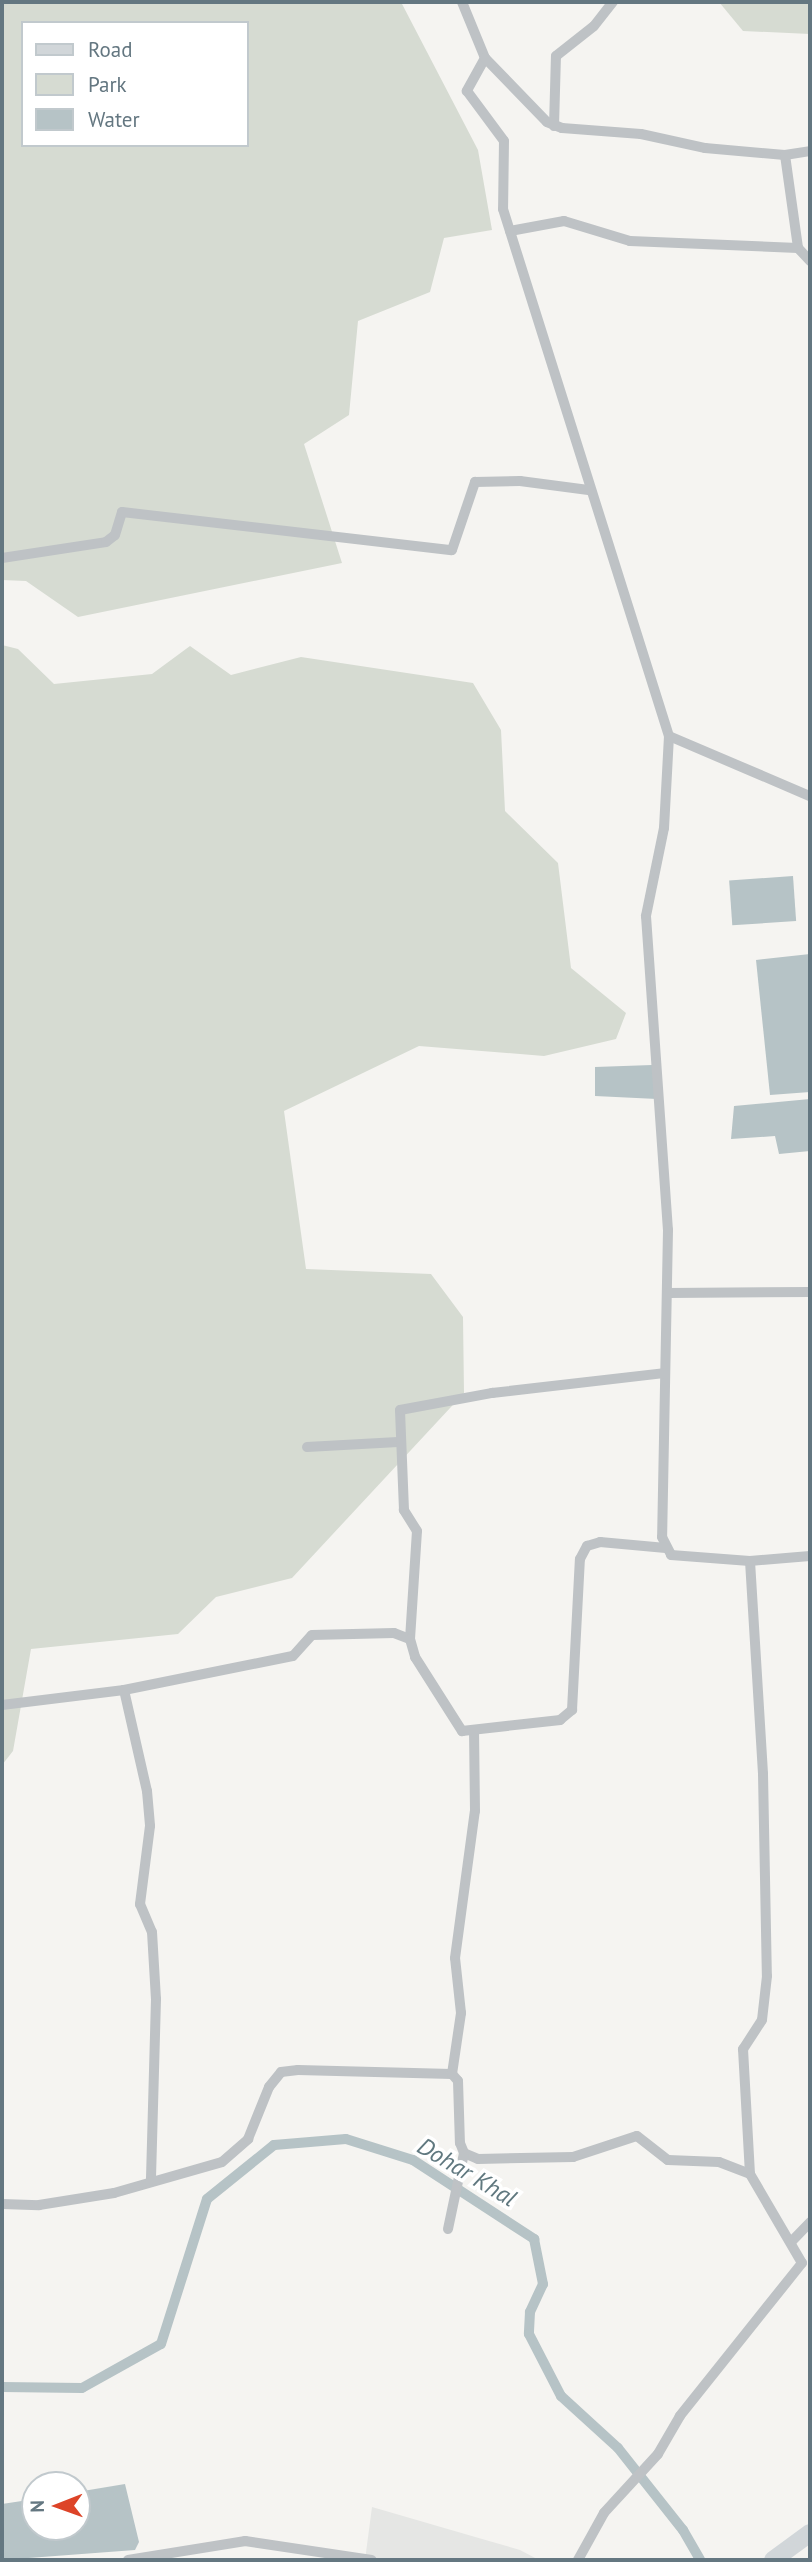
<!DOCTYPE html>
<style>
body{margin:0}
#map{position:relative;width:812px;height:2562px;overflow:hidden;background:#f5f4f1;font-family:"PT Sans",sans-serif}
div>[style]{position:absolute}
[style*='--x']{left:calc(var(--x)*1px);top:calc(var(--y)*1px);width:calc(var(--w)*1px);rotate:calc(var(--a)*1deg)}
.built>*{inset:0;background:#e5e6e4}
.green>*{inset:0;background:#d6dbd2}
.water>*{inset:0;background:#b6c3c6;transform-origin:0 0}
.canal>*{height:10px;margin:-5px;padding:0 5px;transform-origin:5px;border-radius:5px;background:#b6c3c6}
.street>*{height:10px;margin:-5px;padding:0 5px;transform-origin:5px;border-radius:5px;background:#bec2c5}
.primary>*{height:18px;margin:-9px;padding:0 9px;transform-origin:9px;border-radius:9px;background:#d1d6d9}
span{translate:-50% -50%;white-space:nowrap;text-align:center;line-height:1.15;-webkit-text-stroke:7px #fff;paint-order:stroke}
.water-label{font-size:24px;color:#60787f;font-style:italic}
.frame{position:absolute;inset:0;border:4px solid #647781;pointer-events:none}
.legend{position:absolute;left:21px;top:21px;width:228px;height:126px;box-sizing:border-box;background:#fff;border:2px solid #c1c9cd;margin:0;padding:9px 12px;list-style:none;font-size:21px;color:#647781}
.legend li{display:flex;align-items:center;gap:14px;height:35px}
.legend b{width:35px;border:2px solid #c1c9cd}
.north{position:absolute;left:21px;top:2471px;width:70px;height:70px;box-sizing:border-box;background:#fff;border:2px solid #c1c9cd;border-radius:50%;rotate:269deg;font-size:19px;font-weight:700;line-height:28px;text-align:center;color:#647781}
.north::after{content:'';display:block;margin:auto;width:24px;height:32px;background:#dd4428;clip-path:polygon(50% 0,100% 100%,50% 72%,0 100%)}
</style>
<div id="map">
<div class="built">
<i style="clip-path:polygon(372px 2507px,520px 2550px,539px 2560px,365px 2560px)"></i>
</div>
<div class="green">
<i style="clip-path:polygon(evenodd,2px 2px,401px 2px,478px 150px,492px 230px,444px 238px,430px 292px,358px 321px,349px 415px,304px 444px,342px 563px,78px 617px,26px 581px,2px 580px,2px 2px,23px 23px,247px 23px,247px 145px,23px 145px,23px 23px)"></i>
<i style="clip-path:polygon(719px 2px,810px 2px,810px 34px,743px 31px)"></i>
<i style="clip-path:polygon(2px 645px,18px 649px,54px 684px,152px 674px,190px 646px,231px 675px,301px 657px,473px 683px,501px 730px,505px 811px,558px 863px,571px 968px,626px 1013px,616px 1039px,544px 1056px,419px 1046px,284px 1111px,306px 1269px,431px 1274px,463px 1317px,464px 1393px,292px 1578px,216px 1597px,178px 1634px,31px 1649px,13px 1751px,2px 1765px)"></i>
</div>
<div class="water">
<i style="left:793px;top:876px;width:45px;height:64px;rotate:86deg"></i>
<i style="clip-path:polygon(810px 954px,810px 1092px,770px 1095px,756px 960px)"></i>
<i style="clip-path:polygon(652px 1065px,657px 1099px,595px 1096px,595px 1067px)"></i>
<i style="clip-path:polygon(810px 1099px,810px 1151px,779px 1154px,775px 1136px,731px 1139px,734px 1106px)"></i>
<i style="clip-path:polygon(125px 2484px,139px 2542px,135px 2550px,2px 2560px,2px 2504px,35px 2499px,35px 2527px,77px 2527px,77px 2492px)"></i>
</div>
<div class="canal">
<i style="--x:2;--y:2387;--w:80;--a:0.7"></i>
<i style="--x:82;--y:2388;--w:90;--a:-29.1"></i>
<i style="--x:161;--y:2344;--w:152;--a:-72.4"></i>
<i style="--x:207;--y:2199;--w:86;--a:-38.9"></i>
<i style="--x:274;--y:2145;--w:72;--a:-4.8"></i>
<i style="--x:346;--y:2139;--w:70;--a:17.4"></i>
<i style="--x:413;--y:2160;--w:145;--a:33.1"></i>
<i style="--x:534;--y:2239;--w:46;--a:78.7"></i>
<i style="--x:543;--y:2284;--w:31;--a:115"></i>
<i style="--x:530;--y:2312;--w:22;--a:93"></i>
<i style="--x:529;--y:2334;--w:70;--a:62.7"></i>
<i style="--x:561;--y:2396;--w:77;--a:42.4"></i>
<i style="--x:618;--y:2448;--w:105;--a:51.6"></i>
<i style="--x:683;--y:2530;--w:34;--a:60"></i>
</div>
<div class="street">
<i style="--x:462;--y:2;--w:61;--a:67.7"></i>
<i style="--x:485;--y:58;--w:38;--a:119"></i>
<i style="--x:467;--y:91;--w:62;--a:53.5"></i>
<i style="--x:504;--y:141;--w:68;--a:90.8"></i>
<i style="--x:503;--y:209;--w:553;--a:72.52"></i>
<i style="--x:669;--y:736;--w:92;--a:93.1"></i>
<i style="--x:664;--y:828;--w:90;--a:101.6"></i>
<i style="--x:646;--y:916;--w:315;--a:86"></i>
<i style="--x:668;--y:1230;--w:307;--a:91.1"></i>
<i style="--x:662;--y:1537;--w:20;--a:63"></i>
<i style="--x:671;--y:1555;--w:79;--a:4.3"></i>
<i style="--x:750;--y:1561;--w:213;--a:86.5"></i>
<i style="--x:763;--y:1774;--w:202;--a:88.9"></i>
<i style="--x:767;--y:1976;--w:44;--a:96.5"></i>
<i style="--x:762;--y:2020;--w:35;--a:123"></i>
<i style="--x:743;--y:2049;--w:125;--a:86.8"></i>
<i style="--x:750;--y:2174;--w:103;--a:59.7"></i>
<i style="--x:802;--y:2263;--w:196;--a:128.6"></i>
<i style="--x:680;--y:2416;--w:44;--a:120.1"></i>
<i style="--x:658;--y:2454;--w:80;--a:132.5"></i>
<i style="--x:604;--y:2513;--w:54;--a:119"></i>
<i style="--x:485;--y:58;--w:89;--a:45.9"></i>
<i style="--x:547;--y:122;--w:16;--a:22"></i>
<i style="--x:562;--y:128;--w:79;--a:4.3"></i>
<i style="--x:641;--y:134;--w:66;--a:12.3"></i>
<i style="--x:705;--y:148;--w:80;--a:5"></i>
<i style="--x:785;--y:155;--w:25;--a:-9"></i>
<i style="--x:554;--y:126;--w:70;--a:-88.4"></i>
<i style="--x:556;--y:56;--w:48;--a:-38.3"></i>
<i style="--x:594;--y:26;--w:31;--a:-52"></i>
<i style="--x:785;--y:155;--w:94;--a:82"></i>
<i style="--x:798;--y:248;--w:18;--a:47"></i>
<i style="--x:510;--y:231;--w:55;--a:-10.5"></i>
<i style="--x:564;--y:221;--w:69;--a:16.9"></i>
<i style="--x:630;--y:241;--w:168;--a:2.4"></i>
<i style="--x:2;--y:558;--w:105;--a:-8.7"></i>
<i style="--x:106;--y:542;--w:11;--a:-38"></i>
<i style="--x:115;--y:535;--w:24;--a:-73"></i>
<i style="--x:122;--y:512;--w:332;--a:6.6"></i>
<i style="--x:452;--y:550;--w:72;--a:-71.3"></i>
<i style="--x:475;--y:482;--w:45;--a:-1.3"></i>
<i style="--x:520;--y:481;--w:69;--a:7.5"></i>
<i style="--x:669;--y:736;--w:153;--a:23.1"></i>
<i style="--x:668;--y:1293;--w:142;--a:-0.4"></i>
<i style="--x:307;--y:1447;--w:91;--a:-3.1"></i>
<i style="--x:750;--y:1561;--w:60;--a:-4.8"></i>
<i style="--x:410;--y:1639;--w:108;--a:-86.3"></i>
<i style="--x:417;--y:1531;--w:25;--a:-122"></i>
<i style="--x:404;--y:1510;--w:100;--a:-92.3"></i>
<i style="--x:400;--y:1410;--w:94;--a:-10.5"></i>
<i style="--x:492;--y:1393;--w:173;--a:-6.6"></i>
<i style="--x:124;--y:1690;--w:104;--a:77.2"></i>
<i style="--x:147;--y:1791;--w:35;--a:85"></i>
<i style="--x:150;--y:1826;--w:79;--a:97.3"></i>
<i style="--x:140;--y:1904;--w:30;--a:67"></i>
<i style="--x:152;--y:1932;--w:67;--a:86.6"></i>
<i style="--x:156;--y:1999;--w:183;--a:91.6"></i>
<i style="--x:2;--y:1705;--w:123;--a:-7"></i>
<i style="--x:124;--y:1690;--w:172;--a:-11.4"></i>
<i style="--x:293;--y:1656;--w:28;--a:-48"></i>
<i style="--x:312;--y:1635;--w:82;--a:-1.4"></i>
<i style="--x:394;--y:1633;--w:17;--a:21"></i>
<i style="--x:410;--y:1639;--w:19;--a:74"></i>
<i style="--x:415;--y:1657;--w:88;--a:57.6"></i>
<i style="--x:462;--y:1731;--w:99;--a:-6.4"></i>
<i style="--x:560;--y:1720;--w:16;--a:-40"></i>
<i style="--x:572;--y:1710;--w:151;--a:-87"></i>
<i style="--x:580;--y:1559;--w:15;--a:-62"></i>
<i style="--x:587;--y:1546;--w:14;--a:-17"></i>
<i style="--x:600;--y:1542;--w:66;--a:5.2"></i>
<i style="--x:452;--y:2074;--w:62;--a:-81.6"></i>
<i style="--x:461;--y:2013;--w:55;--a:-96.2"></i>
<i style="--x:455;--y:1958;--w:148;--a:-82.3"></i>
<i style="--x:475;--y:1811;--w:80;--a:-90.7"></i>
<i style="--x:2;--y:2204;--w:37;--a:2"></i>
<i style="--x:39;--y:2205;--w:76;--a:-9.1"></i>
<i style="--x:114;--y:2193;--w:112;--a:-16"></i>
<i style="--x:222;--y:2162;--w:35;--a:-41"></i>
<i style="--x:248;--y:2139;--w:56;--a:-68"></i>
<i style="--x:269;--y:2087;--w:19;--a:-51"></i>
<i style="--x:281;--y:2072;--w:17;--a:-7"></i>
<i style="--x:298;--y:2070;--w:154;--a:1.5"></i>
<i style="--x:452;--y:2074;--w:9;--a:49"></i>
<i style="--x:458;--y:2081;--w:62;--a:88.2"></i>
<i style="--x:460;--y:2143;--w:11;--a:68"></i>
<i style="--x:464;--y:2153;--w:15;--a:23"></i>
<i style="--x:478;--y:2159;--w:95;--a:-1.2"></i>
<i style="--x:573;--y:2157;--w:67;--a:-18.2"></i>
<i style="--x:637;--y:2136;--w:39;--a:38"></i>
<i style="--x:668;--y:2160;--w:51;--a:2.2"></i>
<i style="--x:719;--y:2162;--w:33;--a:21"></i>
<i style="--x:448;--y:2229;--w:78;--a:-78.1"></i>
<i style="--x:791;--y:2242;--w:28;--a:-46"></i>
<i style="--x:128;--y:2560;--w:119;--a:-9.2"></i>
<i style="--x:245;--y:2541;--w:128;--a:8.5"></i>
</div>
<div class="primary">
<i style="--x:773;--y:2560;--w:46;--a:-36.1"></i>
</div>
<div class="water-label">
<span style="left:467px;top:2172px;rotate:31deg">Dohar Khal</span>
</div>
<div class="frame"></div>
<ul class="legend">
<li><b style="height:9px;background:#d1d6d9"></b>Road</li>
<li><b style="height:19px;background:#d6dbd2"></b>Park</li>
<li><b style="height:19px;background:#b6c3c6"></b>Water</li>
</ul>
<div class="north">N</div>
</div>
